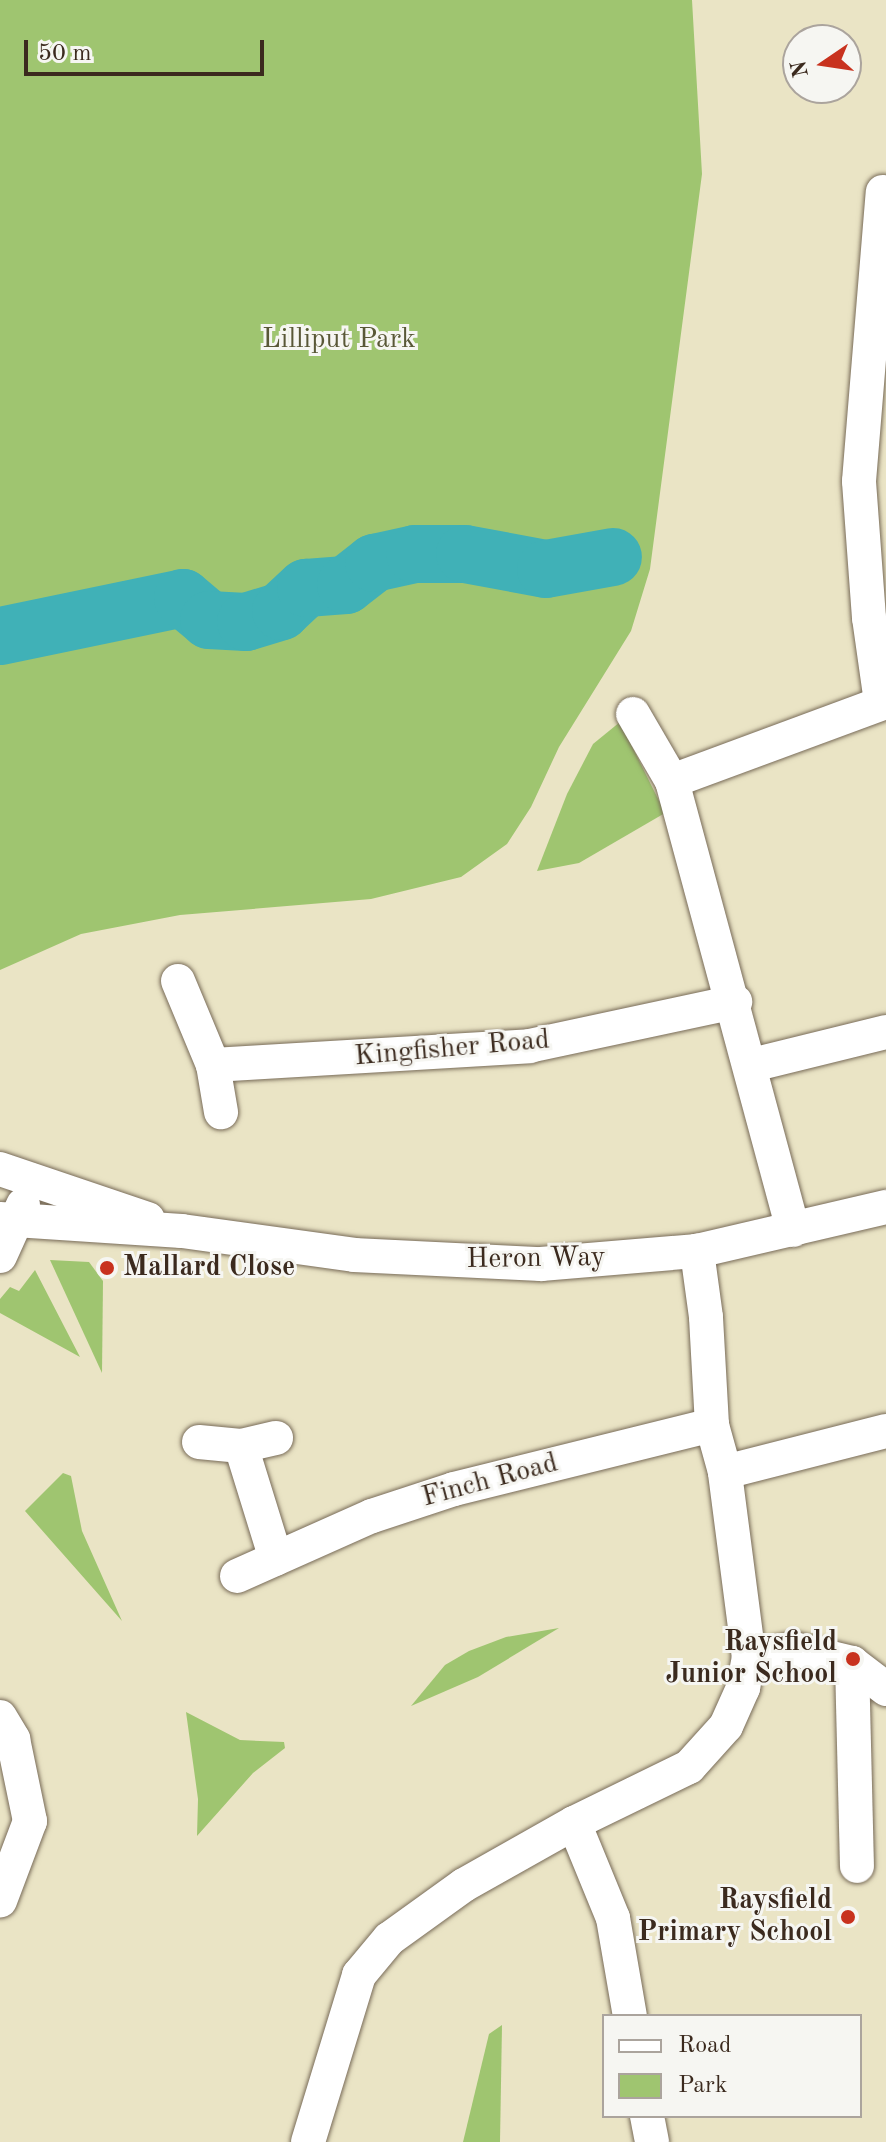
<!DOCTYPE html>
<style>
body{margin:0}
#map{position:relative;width:886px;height:2142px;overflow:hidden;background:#eae4c5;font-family:"Old Standard TT",serif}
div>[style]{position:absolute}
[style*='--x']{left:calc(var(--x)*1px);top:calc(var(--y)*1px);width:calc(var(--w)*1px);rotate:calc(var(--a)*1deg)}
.green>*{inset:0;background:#9fc570}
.river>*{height:58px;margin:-29px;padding:0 29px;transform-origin:29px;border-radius:29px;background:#40b1b7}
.roads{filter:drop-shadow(0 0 2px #786b58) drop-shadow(0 0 2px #786b58)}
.minor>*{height:34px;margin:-17px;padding:0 17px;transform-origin:17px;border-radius:17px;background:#fff}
.dots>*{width:22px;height:22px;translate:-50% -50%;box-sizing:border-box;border:4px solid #f6f6f2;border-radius:50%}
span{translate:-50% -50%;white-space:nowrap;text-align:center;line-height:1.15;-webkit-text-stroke:6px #f6f6f2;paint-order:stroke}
.park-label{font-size:28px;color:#595837}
.street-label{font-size:28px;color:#3b2a1e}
.poi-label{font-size:28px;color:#3b2a1e;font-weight:700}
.left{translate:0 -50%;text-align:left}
.right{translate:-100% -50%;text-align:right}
.legend{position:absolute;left:602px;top:2014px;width:260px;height:104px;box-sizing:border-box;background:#f6f6f2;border:2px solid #aba49d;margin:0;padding:10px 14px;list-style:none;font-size:24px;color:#3b2a1e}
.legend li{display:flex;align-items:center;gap:16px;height:40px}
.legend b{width:40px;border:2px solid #aba49d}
.north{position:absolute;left:782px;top:24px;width:80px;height:80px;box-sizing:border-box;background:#f6f6f2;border:2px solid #aba49d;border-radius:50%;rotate:257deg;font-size:22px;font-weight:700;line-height:32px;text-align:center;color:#3b2a1e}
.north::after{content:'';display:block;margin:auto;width:28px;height:36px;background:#c8321e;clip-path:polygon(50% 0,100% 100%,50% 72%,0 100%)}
.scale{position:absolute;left:24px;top:40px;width:240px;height:36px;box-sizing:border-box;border:4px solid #3b2a1e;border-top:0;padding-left:10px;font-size:24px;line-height:28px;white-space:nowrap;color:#3b2a1e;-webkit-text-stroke:6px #f6f6f2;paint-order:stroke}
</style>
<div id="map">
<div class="green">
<i style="clip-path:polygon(0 0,692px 0,702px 174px,650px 569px,631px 631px,559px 747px,531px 807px,507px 844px,461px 877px,371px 899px,180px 915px,81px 934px,0 970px)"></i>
<i style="clip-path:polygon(620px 722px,665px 813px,579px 863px,537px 871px,567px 794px,593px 744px)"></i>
<i style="clip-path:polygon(50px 1260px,89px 1262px,103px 1281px,102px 1373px)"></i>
<i style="clip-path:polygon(35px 1270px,80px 1357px,0 1313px,0 1299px,10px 1287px,19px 1291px)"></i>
<i style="clip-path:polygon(63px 1473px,71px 1476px,82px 1531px,122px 1621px,25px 1511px)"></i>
<i style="clip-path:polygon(559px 1628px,478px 1677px,411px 1706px,445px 1665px,469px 1651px,506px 1637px)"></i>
<i style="clip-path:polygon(186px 1712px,240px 1740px,284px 1742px,285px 1748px,253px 1773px,197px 1836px,198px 1799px)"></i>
<i style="clip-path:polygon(502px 2025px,500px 2142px,463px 2142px,489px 2034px)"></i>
</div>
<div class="river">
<i style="--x:0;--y:636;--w:187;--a:-11.7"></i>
<i style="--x:183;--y:598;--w:34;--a:40"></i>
<i style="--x:209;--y:620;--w:37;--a:3"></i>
<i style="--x:246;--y:622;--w:37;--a:-17"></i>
<i style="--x:281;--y:611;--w:34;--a:-43"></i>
<i style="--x:306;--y:588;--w:40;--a:-4.3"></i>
<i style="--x:346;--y:585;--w:36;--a:-38"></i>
<i style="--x:374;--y:563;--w:42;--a:-12.4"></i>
<i style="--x:415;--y:554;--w:50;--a:0"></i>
<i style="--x:465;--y:554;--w:82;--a:10.5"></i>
<i style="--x:546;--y:569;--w:68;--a:-10.2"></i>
</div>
<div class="roads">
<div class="minor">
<i style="--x:881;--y:702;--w:85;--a:-98.1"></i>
<i style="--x:869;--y:618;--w:137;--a:-94.2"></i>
<i style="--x:859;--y:481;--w:290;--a:-85.3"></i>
<i style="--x:633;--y:714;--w:78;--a:59.8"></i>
<i style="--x:672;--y:781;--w:465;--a:74.9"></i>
<i style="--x:672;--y:781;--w:228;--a:-20.3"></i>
<i style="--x:178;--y:981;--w:91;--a:67.4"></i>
<i style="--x:213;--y:1065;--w:48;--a:80.3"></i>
<i style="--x:213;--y:1065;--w:317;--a:-3.4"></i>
<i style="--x:529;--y:1046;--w:211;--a:-12.1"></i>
<i style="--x:752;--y:1065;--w:138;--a:-13.8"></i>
<i style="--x:0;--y:1169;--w:156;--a:18.7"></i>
<i style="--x:0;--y:1219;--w:182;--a:3.8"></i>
<i style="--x:182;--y:1231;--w:174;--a:7.9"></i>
<i style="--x:354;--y:1255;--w:187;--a:2.8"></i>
<i style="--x:541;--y:1264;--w:157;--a:-4.8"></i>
<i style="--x:697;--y:1251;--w:194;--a:-13.1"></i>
<i style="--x:0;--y:1256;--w:56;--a:-65.7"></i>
<i style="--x:199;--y:1442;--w:42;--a:5.4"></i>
<i style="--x:241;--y:1446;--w:118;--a:72.8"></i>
<i style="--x:241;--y:1446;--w:36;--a:-13"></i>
<i style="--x:725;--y:1472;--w:166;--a:-14.3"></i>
<i style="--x:237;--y:1576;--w:148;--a:-24"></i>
<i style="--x:372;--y:1516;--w:86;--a:-18.2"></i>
<i style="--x:454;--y:1489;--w:266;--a:-13.9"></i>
<i style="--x:749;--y:1658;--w:46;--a:-11.3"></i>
<i style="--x:794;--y:1649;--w:60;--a:13.6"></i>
<i style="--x:852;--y:1663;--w:43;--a:37.4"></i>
<i style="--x:852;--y:1663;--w:203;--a:88.6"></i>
<i style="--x:0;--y:1717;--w:26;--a:59"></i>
<i style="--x:13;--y:1739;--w:84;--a:78.3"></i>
<i style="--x:30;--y:1821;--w:85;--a:110.6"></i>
<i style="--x:574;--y:1823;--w:103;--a:67.7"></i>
<i style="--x:613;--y:1918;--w:99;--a:80.2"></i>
<i style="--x:647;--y:2116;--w:26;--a:79"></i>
<i style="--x:308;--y:2142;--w:175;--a:-73"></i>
<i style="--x:359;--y:1975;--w:47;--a:-50.2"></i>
<i style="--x:389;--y:1939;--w:92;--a:-35.8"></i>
<i style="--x:464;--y:1885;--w:126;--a:-29.4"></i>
<i style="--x:574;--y:1823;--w:128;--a:-26"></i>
<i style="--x:689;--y:1767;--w:55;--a:-47.9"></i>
<i style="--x:726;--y:1726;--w:42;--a:-65.9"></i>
<i style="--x:743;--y:1688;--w:31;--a:-79"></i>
<i style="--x:749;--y:1658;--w:188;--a:-97.4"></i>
<i style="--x:725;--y:1472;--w:49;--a:-105.5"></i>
<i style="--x:712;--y:1425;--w:108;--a:-93.2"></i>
<i style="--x:706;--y:1317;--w:67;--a:-97.8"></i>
</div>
</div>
<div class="dots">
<i style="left:107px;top:1268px;background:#c8321e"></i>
<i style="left:853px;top:1659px;background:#c8321e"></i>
<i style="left:848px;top:1917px;background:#c8321e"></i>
</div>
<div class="park-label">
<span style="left:339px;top:340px">Lilliput Park</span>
</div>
<div class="street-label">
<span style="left:452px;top:1049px;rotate:-5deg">Kingfisher Road</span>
<span style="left:536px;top:1259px;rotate:-1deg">Heron Way</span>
<span style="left:490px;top:1481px;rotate:-15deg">Finch Road</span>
</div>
<div class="poi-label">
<span class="left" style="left:123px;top:1268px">Mallard Close</span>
<span class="right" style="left:837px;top:1659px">Raysfield<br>Junior School</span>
<span class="right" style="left:832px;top:1917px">Raysfield<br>Primary School</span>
</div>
<ul class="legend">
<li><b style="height:10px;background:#fff"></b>Road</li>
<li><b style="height:22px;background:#9fc570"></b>Park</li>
</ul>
<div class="north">N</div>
<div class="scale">50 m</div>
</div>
